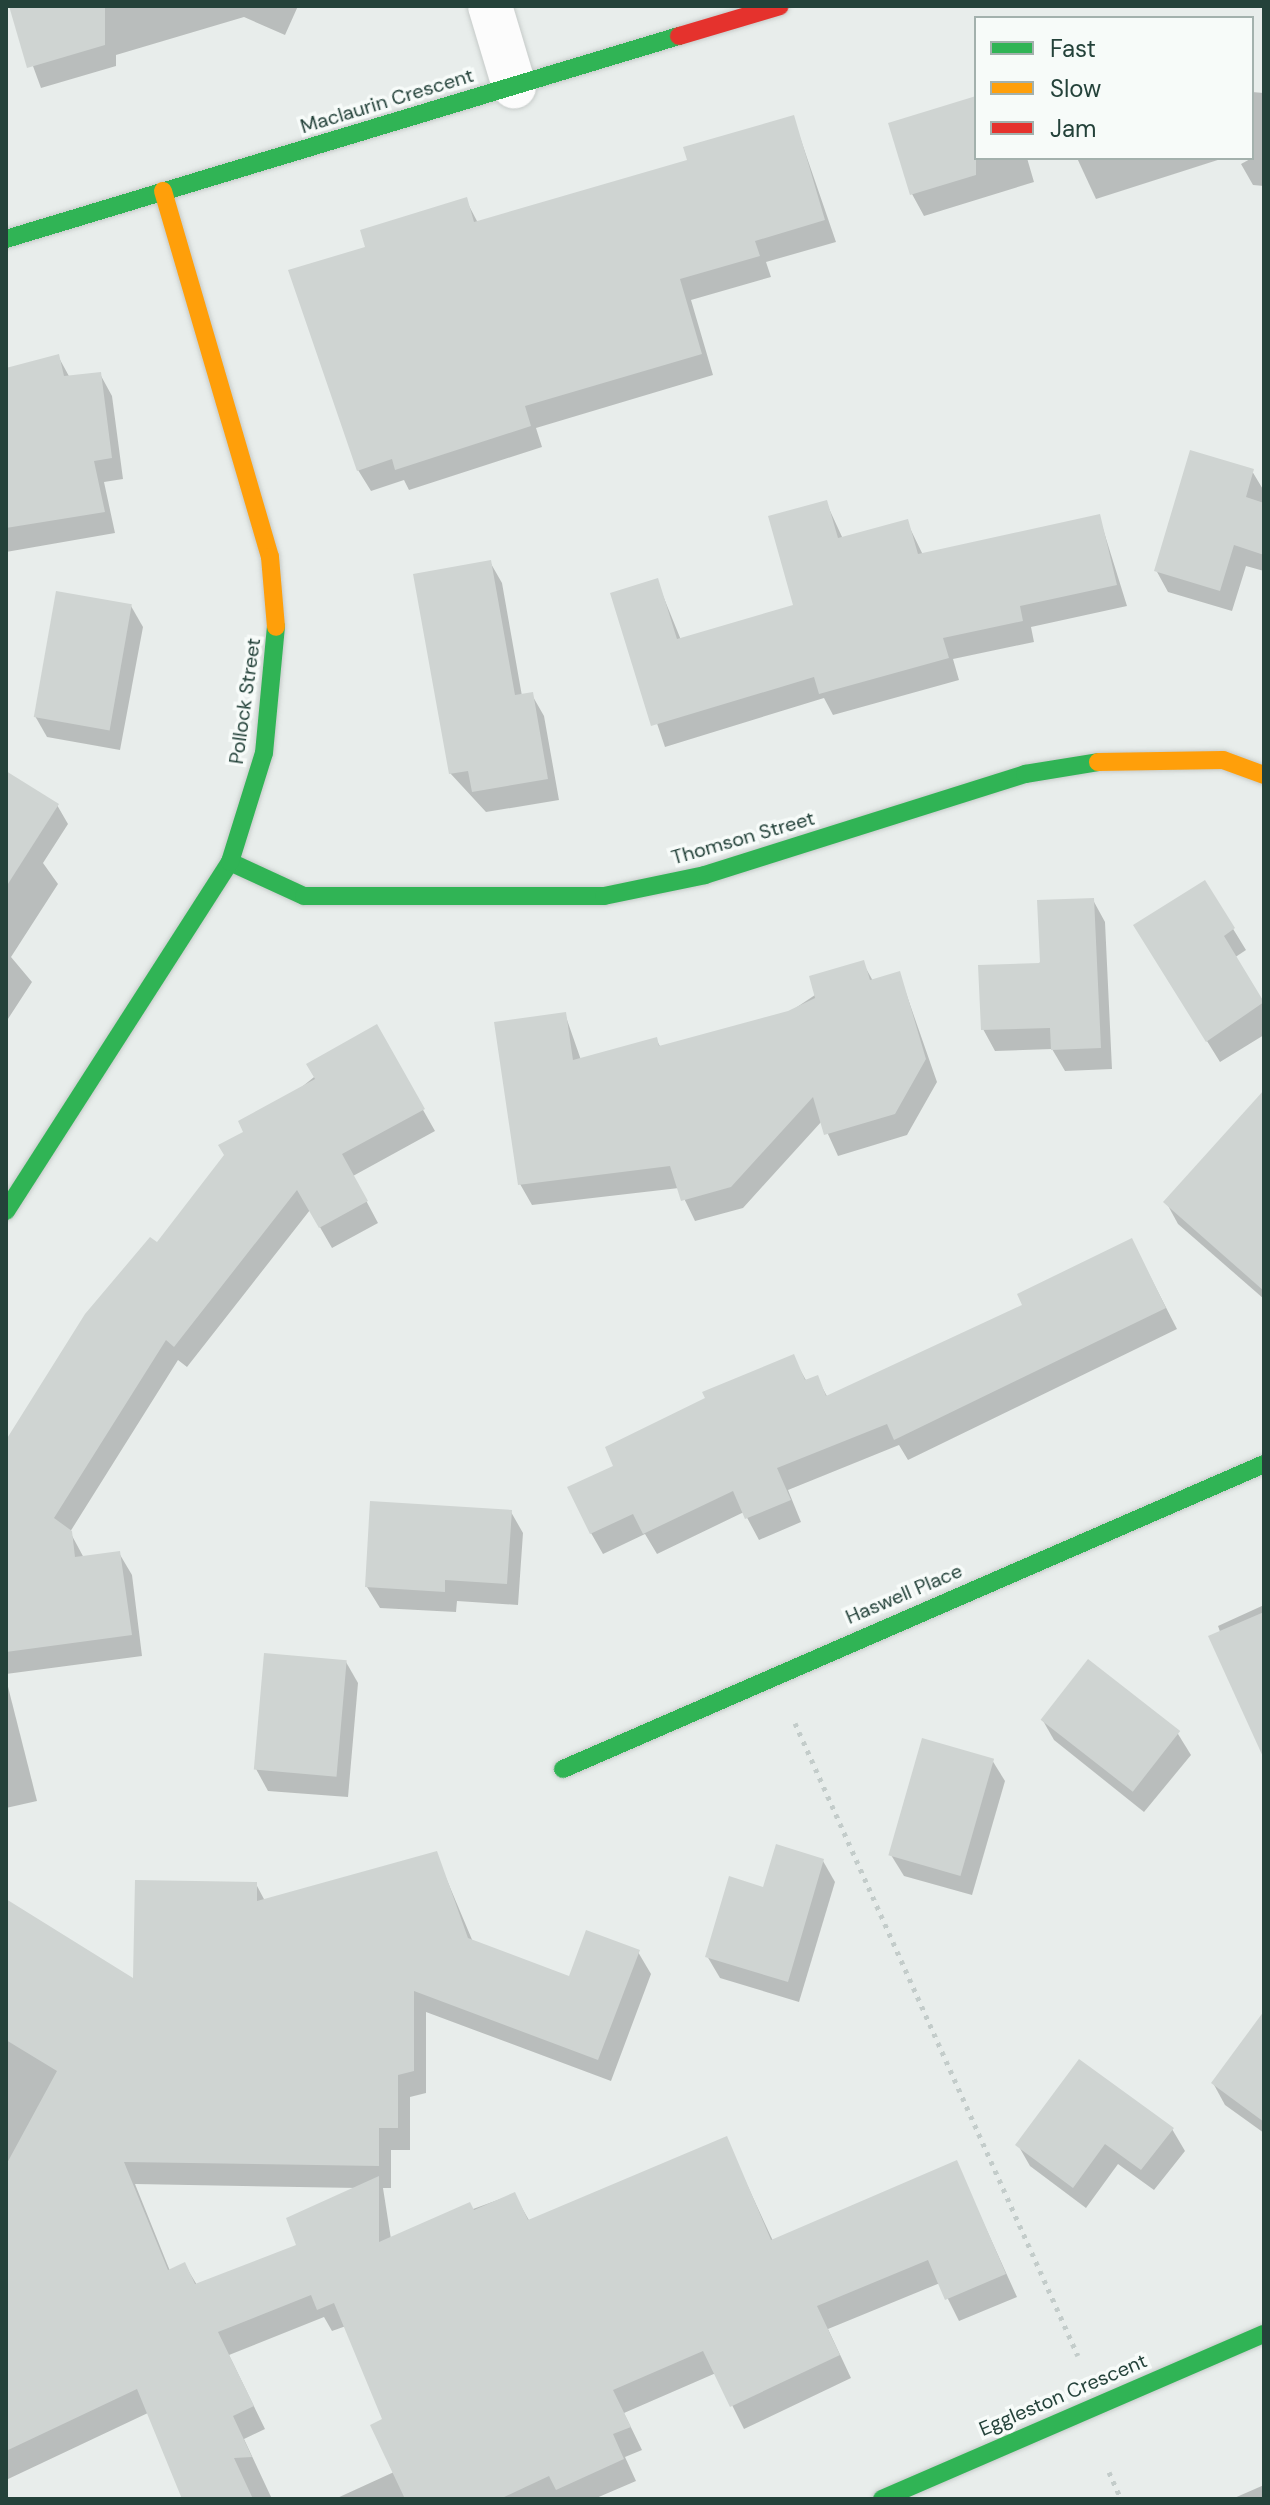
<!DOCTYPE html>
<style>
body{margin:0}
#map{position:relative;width:1270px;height:2505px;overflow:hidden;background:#e8edeb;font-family:"DM Sans",sans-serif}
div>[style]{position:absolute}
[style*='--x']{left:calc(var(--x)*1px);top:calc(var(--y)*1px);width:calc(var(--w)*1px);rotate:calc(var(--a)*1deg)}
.shadow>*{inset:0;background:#0003}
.building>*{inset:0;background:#cfd4d2;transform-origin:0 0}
.path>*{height:5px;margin-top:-2.5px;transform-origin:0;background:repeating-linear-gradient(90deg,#c3ccca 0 4px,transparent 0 10px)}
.roads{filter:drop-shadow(0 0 2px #c5cac8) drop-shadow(0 0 2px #c5cac8)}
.street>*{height:44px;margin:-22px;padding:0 22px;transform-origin:22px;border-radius:22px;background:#fcfcfc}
.fast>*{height:18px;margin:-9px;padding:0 9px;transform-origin:9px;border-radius:9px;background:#30b455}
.slow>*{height:18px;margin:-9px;padding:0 9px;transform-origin:9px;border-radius:9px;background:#ff9f0a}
.jam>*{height:18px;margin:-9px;padding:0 9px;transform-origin:9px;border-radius:9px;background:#e5322d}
span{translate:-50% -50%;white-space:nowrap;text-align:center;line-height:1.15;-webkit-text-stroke:7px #f7fbf9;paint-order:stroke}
.street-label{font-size:20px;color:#24423a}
.frame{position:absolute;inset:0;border:8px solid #24423a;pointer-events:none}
.legend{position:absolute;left:974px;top:16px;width:280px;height:144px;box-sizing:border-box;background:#f7fbf9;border:2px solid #a3b1ad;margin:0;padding:10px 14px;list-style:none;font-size:24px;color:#24423a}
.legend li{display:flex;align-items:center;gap:16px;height:40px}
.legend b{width:40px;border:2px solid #a3b1ad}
</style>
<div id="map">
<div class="shadow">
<i style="clip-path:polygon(11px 6px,298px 6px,285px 35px,244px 17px,116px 55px,116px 66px,41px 88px)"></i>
<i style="clip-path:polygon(1252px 92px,1264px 93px,1264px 186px,1253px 185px,1241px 164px,1252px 158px)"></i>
<i style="clip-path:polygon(976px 98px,976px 158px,1027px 158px,1034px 182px,924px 216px,912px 194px)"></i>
<i style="clip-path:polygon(793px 117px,836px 242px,766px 262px,771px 277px,691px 300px,713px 375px,536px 428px,542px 447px,409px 490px,404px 480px,371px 491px,358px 470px,368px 248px,466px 200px,478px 223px,689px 161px)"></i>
<i style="clip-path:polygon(1077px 158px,1224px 158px,1096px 199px)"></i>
<i style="clip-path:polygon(58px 356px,70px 378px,100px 374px,112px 396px,123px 479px,104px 482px,115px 533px,6px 552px,6px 373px)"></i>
<i style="clip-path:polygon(1252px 471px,1264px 491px,1264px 571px,1246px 566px,1232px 611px,1168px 592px,1156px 570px)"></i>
<i style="clip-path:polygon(826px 502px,843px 539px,907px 522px,923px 555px,1099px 516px,1127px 606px,1031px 627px,1034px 642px,953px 659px,959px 680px,833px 715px,824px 698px,665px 747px,613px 594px,657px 581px,681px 640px,796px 606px)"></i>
<i style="clip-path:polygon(490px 562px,502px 583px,522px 696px,532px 695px,544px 716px,559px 800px,486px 812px,450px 773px)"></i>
<i style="clip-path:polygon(131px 606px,143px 627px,120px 750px,47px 737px,35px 716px)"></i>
<i style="clip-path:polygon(6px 773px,57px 805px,68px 824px,43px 863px,58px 884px,11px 957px,32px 982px,6px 1022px)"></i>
<i style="clip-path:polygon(1205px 883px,1246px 950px,1234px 958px,1264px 1006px,1264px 1035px,1220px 1062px,1148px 946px)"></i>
<i style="clip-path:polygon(1093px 900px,1105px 922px,1112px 1069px,1065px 1071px,1052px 1049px,995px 1051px,983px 1029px)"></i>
<i style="clip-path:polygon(863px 963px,873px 981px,899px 973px,937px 1082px,907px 1135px,838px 1156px,822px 1121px,743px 1208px,695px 1221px,679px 1188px,532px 1205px,520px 1184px,565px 1014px,581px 1060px,656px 1039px,661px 1048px,788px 1013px)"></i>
<i style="clip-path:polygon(376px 1027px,435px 1131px,353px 1176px,378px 1223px,332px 1248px,310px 1210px,187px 1367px,178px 1360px,70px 1532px,84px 1558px,119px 1553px,132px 1575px,142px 1656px,6px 1674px,6px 1443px,246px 1132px)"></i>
<i style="clip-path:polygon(1264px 1137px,1264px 1299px,1178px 1224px,1166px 1202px)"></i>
<i style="clip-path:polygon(1132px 1241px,1177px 1329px,908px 1460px,899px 1445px,788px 1490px,801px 1522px,759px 1540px,744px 1512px,657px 1554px,645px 1534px,603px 1554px,591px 1533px,616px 1467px,793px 1357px,807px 1382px,817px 1378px,828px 1398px,1025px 1306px)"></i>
<i style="clip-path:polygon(511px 1512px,523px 1533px,518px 1605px,457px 1601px,456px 1612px,380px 1608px,367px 1587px)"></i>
<i style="clip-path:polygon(1264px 1605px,1264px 1754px,1218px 1626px)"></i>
<i style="clip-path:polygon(346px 1662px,358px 1683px,348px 1797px,268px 1791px,256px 1769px)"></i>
<i style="clip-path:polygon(6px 1679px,37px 1801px,6px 1808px)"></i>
<i style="clip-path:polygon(1042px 1719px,1178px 1734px,1191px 1755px,1144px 1812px,1054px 1740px)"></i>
<i style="clip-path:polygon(992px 1760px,1005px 1781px,972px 1895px,904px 1876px,891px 1855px)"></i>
<i style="clip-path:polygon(evenodd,436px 1854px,473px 1942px,570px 1978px,638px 1952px,651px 1974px,611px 2081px,426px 2012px,426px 2093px,410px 2097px,410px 2150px,391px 2150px,391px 2188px,383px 2188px,391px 2239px,514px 2194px,530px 2222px,726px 2139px,773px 2241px,956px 2162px,1017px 2297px,959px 2321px,940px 2283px,828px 2329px,851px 2378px,744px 2429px,716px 2373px,624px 2413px,642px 2450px,625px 2457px,636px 2481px,594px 2499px,335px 2499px,394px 2472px,385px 2420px,346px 2326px,332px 2331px,324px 2317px,229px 2355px,265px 2429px,244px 2439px,272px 2499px,188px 2499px,150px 2412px,6px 2480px,6px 1902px,135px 1981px,256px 1884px,265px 1901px,436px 1854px,135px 2184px,358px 2188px,299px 2246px,197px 2285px,185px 2265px,170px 2271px,135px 2184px)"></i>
<i style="clip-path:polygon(823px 1861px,835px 1882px,799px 2002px,720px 1978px,707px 1956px)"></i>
<i style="clip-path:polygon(1264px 2014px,1264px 2133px,1225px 2105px,1213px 2083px)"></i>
<i style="clip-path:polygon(1172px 2129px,1185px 2151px,1154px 2190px,1118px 2164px,1086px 2208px,1030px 2166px,1018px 2145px)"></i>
<i style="clip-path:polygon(1264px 2485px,1264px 2499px,1232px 2499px)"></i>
</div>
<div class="building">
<i style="clip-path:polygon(9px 6px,105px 6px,105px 45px,27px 68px)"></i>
<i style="clip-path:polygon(976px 96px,976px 175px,910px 195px,888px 123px)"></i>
<i style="clip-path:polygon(794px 115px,825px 220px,755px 241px,760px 256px,680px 279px,702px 354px,525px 406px,531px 426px,395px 470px,392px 459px,357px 471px,288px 270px,365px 247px,360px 230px,467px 197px,474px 222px,687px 160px,683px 147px)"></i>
<i style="clip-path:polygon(59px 354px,64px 376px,101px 372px,112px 458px,94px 461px,105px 512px,6px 528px,6px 368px)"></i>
<i style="clip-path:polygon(1190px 450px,1254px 469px,1246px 497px,1264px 503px,1264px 555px,1234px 545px,1220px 591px,1154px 571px)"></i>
<i style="clip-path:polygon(827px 500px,838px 538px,908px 519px,918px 554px,1100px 514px,1117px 585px,1020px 606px,1023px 621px,943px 638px,949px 658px,819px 694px,814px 677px,651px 726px,610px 593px,658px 578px,677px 639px,793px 605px,768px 516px)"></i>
<i style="clip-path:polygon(491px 560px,515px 695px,533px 692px,548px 779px,472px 792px,468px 771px,449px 774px,413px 574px)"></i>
<i style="left:56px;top:591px;width:77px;height:128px;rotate:10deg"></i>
<i style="clip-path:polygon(6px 771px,59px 804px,6px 887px)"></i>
<i style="clip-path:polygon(1205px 880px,1235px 928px,1224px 936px,1264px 1002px,1206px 1042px,1133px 925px)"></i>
<i style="clip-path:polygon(1094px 898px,1101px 1048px,1051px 1050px,1050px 1028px,981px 1030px,978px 965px,1040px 963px,1037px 900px)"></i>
<i style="clip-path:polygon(864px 960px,870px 980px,900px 971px,926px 1059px,895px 1114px,824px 1135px,813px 1097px,731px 1187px,681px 1201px,670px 1166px,518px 1185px,494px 1022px,566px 1012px,573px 1060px,657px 1037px,659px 1046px,788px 1011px,815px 998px,809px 976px)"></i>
<i style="clip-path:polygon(377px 1024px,425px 1109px,342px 1154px,368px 1201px,319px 1228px,297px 1190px,174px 1347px,166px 1340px,54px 1518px,72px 1531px,75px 1557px,120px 1551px,132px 1635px,6px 1652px,6px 1440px,85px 1314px,150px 1237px,157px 1242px,224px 1155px,218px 1145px,243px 1132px,238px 1121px,315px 1079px,306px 1064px)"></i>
<i style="clip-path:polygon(1264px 1090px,1264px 1291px,1163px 1202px)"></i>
<i style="clip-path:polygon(1132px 1238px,1166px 1308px,894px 1440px,887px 1424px,777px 1468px,791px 1500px,745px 1519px,733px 1491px,643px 1534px,633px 1514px,590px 1534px,567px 1487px,613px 1466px,605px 1447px,705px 1398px,702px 1392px,794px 1354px,805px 1380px,818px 1375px,826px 1396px,1022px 1305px,1017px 1294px)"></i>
<i style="clip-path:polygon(370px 1501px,512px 1510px,507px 1584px,445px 1580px,445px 1592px,365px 1587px)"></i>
<i style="clip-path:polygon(1264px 1612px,1264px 1759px,1208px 1636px)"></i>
<i style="left:264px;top:1653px;width:83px;height:117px;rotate:5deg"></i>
<i style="left:1088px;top:1659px;width:117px;height:77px;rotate:38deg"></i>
<i style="left:922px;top:1738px;width:75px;height:122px;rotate:16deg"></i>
<i style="clip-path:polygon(776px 1844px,824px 1859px,788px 1982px,705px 1957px,729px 1876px,763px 1887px)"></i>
<i style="clip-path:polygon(437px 1851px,468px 1938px,569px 1976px,586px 1930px,640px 1950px,598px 2060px,414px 1991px,414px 2071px,398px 2075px,398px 2128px,379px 2128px,379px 2166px,124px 2162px,168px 2270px,185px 2262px,195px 2284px,296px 2245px,286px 2218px,379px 2176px,379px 2242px,470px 2202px,474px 2210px,515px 2192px,528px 2220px,727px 2136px,771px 2240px,957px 2160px,1006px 2274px,945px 2300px,928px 2260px,817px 2306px,840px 2355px,730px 2407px,703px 2351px,613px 2390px,631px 2427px,613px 2434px,624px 2459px,556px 2490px,549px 2476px,500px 2499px,405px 2499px,370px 2425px,382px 2419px,334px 2303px,317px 2310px,311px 2295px,218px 2332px,254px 2406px,233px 2416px,252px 2457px,234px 2458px,253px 2499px,182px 2499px,137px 2389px,6px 2451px,6px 2165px,57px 2071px,6px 2040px,6px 1899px,133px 1978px,135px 1880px,257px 1882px,257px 1901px)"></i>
<i style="clip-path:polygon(1264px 2011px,1264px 2122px,1211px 2083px)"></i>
<i style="clip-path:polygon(1079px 2059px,1174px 2128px,1141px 2170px,1105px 2144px,1073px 2188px,1015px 2145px)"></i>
</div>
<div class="path">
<i style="--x:795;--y:1723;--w:693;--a:65.91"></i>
<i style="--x:1109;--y:2472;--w:30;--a:66"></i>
</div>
<div class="roads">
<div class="street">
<i style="--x:490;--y:6;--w:84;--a:73.3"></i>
</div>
<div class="fast">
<i style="--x:6;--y:239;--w:703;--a:-16.79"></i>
<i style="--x:230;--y:862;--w:81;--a:24.7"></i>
<i style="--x:304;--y:896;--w:300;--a:0"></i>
<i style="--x:604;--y:896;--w:103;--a:-11.7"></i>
<i style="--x:705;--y:875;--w:336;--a:-17.5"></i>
<i style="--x:1025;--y:774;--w:74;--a:-9.3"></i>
<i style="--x:6;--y:1211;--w:415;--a:-57.3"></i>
<i style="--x:230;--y:862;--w:114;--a:-72.7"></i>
<i style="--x:264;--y:753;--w:127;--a:-84.6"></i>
<i style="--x:563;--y:1769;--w:764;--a:-23.51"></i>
<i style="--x:882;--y:2499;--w:416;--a:-23.4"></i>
</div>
<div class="slow">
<i style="--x:163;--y:191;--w:381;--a:73.7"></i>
<i style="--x:270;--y:557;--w:70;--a:85.1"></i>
<i style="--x:1098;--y:762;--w:125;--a:-0.9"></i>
<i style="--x:1223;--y:760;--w:44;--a:20.1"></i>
</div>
<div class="jam">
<i style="--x:679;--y:36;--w:105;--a:-16.5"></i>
</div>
</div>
<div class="street-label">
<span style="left:387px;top:101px;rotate:-17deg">Maclaurin Crescent</span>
<span style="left:245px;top:701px;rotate:-82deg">Pollock Street</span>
<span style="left:743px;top:838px;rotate:-16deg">Thomson Street</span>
<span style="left:904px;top:1594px;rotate:-23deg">Haswell Place</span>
<span style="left:1063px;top:2395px;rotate:-23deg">Eggleston Crescent</span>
</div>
<div class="frame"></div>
<ul class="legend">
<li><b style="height:10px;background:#30b455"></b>Fast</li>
<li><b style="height:10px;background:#ff9f0a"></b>Slow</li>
<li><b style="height:10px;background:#e5322d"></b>Jam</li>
</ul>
</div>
